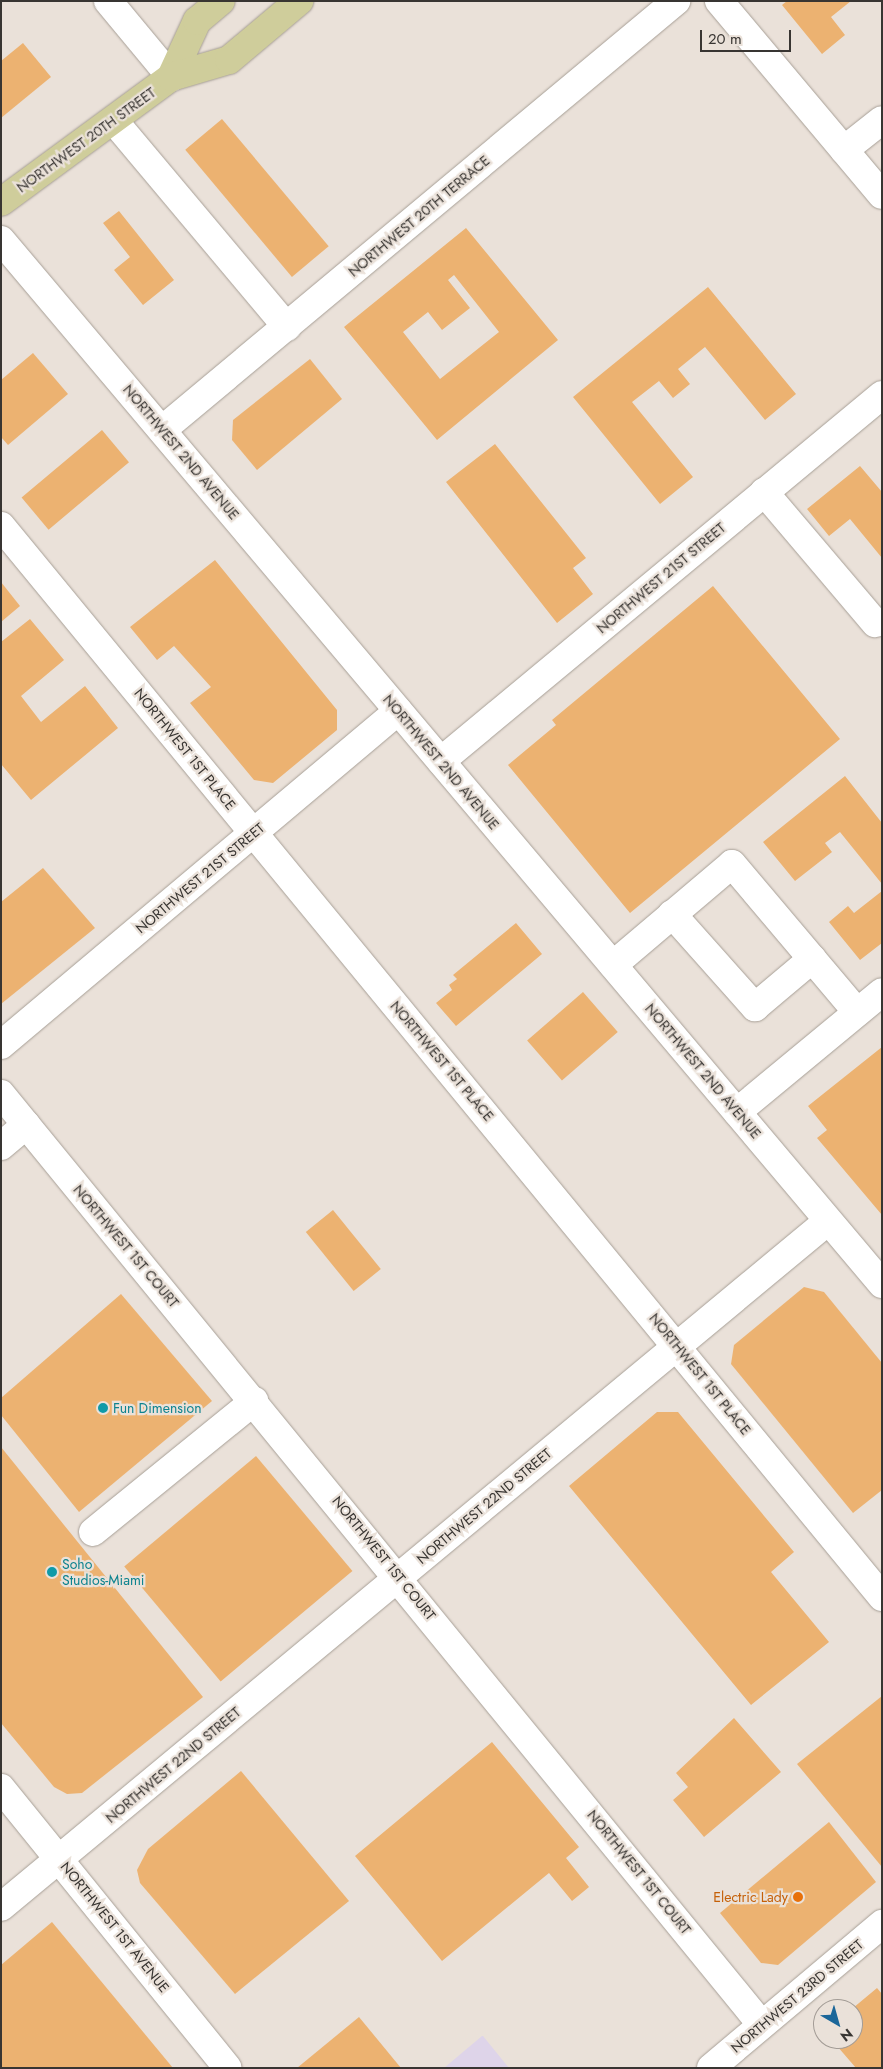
<!DOCTYPE html>
<style>
body{margin:0}
#map{position:relative;width:883px;height:2069px;overflow:hidden;background:#eae1d9;font-family:Jost,sans-serif}
div>[style]{position:absolute}
[style*='--x']{left:calc(var(--x)*1px);top:calc(var(--y)*1px);width:calc(var(--w)*1px);rotate:calc(var(--a)*1deg)}
.industrial>*{inset:0;background:#ded4e9}
.building>*{inset:0;background:#ecb271;transform-origin:0 0}
.roads{filter:drop-shadow(0 0 1px #a79f96) drop-shadow(0 0 1px #a79f96)}
.minor>*{height:28px;margin:-14px;padding:0 14px;transform-origin:14px;border-radius:14px;background:#fff}
.major>*{height:28px;margin:-14px;padding:0 14px;transform-origin:14px;border-radius:14px;background:#cfcd9b}
.dots>*{width:14px;height:14px;translate:-50% -50%;box-sizing:border-box;border:2px solid #eae1d9;border-radius:50%}
span{translate:-50% -50%;white-space:nowrap;text-align:center;line-height:1.15;-webkit-text-stroke:4.5px #eae1d9;paint-order:stroke}
.street-label{font-size:14px;color:#383532}
.culture-label{font-size:14px;color:#0d838f}
.left{translate:0 -50%;text-align:left}
.food-label{font-size:14px;color:#c56008}
.right{translate:-100% -50%;text-align:right}
.frame{position:absolute;inset:0;border:2px solid #383532;pointer-events:none}
.north{position:absolute;left:813px;top:1999px;width:50px;height:50px;box-sizing:border-box;background:#eae1d9;border:1px solid #a39c96;border-radius:50%;rotate:142deg;font-size:14px;font-weight:700;line-height:20px;text-align:center;color:#383532}
.north::after{content:'';display:block;margin:auto;width:18px;height:22px;background:#1b6699;clip-path:polygon(50% 0,100% 100%,50% 72%,0 100%)}
.scale{position:absolute;left:700px;top:30px;width:91px;height:22px;box-sizing:border-box;border:2px solid #383532;border-top:0;padding-left:6px;font-size:15px;line-height:18px;white-space:nowrap;color:#383532;-webkit-text-stroke:4px #eae1d9;paint-order:stroke}
</style>
<div id="map">
<div class="industrial">
<i style="clip-path:polygon(483px 2036px,509px 2068px,444px 2068px,482px 2036px)"></i>
</div>
<div class="building">
<i style="clip-path:polygon(787px 1px,851px 1px,831px 17px,845px 35px,822px 54px,782px 5px)"></i>
<i style="clip-path:polygon(23px 43px,51px 77px,1px 118px,1px 61px)"></i>
<i style="left:222px;top:119px;width:166px;height:48px;rotate:50deg"></i>
<i style="clip-path:polygon(119px 211px,174px 280px,143px 305px,114px 270px,130px 257px,103px 223px)"></i>
<i style="clip-path:polygon(evenodd,466px 228px,558px 340px,437px 440px,344px 327px,466px 228px,454px 275px,499px 332px,440px 379px,403px 332px,428px 312px,442px 330px,470px 308px,448px 280px,454px 275px)"></i>
<i style="clip-path:polygon(708px 287px,796px 394px,765px 420px,705px 347px,678px 369px,690px 384px,673px 398px,659px 381px,632px 402px,693px 477px,660px 504px,573px 397px)"></i>
<i style="clip-path:polygon(33px 353px,68px 394px,8px 445px,1px 437px,1px 380px)"></i>
<i style="clip-path:polygon(310px 359px,342px 399px,257px 470px,232px 440px,233px 420px)"></i>
<i style="left:102px;top:430px;width:42px;height:105px;rotate:50deg"></i>
<i style="clip-path:polygon(495px 444px,586px 558px,573px 568px,593px 594px,557px 623px,446px 482px)"></i>
<i style="clip-path:polygon(860px 466px,882px 492px,882px 558px,850px 519px,829px 536px,807px 509px)"></i>
<i style="clip-path:polygon(215px 560px,337px 710px,337px 730px,273px 783px,254px 780px,190px 703px,211px 687px,174px 646px,157px 660px,130px 627px)"></i>
<i style="clip-path:polygon(1px 582px,20px 606px,1px 622px)"></i>
<i style="clip-path:polygon(713px 586px,840px 739px,630px 913px,508px 765px,556px 725px,552px 720px)"></i>
<i style="clip-path:polygon(30px 619px,64px 660px,21px 696px,41px 722px,85px 686px,118px 728px,31px 800px,1px 764px,1px 642px)"></i>
<i style="clip-path:polygon(845px 776px,882px 823px,882px 884px,840px 832px,825px 843px,832px 852px,795px 881px,763px 842px)"></i>
<i style="clip-path:polygon(43px 868px,95px 928px,1px 1004px,1px 902px)"></i>
<i style="clip-path:polygon(882px 891px,882px 943px,860px 960px,829px 922px,848px 906px,854px 913px)"></i>
<i style="clip-path:polygon(516px 923px,542px 954px,456px 1026px,436px 1003px,452px 990px,449px 985px,457px 979px,453px 975px)"></i>
<i style="left:583px;top:992px;width:53px;height:74px;rotate:49deg"></i>
<i style="clip-path:polygon(882px 1047px,882px 1215px,817px 1138px,827px 1130px,808px 1106px)"></i>
<i style="left:333px;top:1210px;width:76px;height:35px;rotate:51deg"></i>
<i style="clip-path:polygon(804px 1287px,824px 1292px,882px 1363px,882px 1490px,853px 1513px,731px 1364px,734px 1345px)"></i>
<i style="clip-path:polygon(121px 1294px,212px 1401px,79px 1512px,1px 1415px,1px 1398px)"></i>
<i style="clip-path:polygon(657px 1412px,678px 1412px,794px 1552px,771px 1572px,829px 1642px,751px 1705px,569px 1486px)"></i>
<i style="clip-path:polygon(1px 1447px,203px 1697px,82px 1793px,67px 1794px,54px 1787px,1px 1723px)"></i>
<i style="left:256px;top:1456px;width:150px;height:172px;rotate:50deg"></i>
<i style="clip-path:polygon(882px 1696px,882px 1867px,797px 1764px)"></i>
<i style="clip-path:polygon(734px 1718px,781px 1772px,704px 1837px,673px 1800px,688px 1787px,676px 1773px)"></i>
<i style="clip-path:polygon(492px 1742px,579px 1847px,566px 1858px,589px 1887px,572px 1901px,549px 1873px,442px 1961px,355px 1856px)"></i>
<i style="clip-path:polygon(241px 1771px,349px 1901px,235px 1994px,140px 1883px,137px 1870px,148px 1849px)"></i>
<i style="clip-path:polygon(829px 1822px,876px 1882px,778px 1965px,761px 1963px,720px 1913px)"></i>
<i style="clip-path:polygon(52px 1922px,173px 2068px,1px 2068px,1px 1965px)"></i>
<i style="clip-path:polygon(877px 1988px,882px 1994px,882px 2068px,856px 2068px,831px 2039px,853px 2039px,853px 2008px)"></i>
<i style="clip-path:polygon(359px 2017px,401px 2068px,297px 2068px)"></i>
</div>
<div class="roads">
<div class="minor">
<i style="--x:108;--y:1;--w:99;--a:50.3"></i>
<i style="--x:719;--y:1;--w:253;--a:50"></i>
<i style="--x:114;--y:121;--w:269;--a:50"></i>
<i style="--x:844;--y:150;--w:48;--a:-38.3"></i>
<i style="--x:1;--y:240;--w:1366;--a:49.84"></i>
<i style="--x:162;--y:430;--w:670;--a:-39.85"></i>
<i style="--x:764;--y:492;--w:172;--a:49.7"></i>
<i style="--x:1;--y:526;--w:1387;--a:50.56"></i>
<i style="--x:441;--y:761;--w:573;--a:-39.69"></i>
<i style="--x:672;--y:914;--w:125;--a:48.3"></i>
<i style="--x:755;--y:1007;--w:75;--a:-40.1"></i>
<i style="--x:613;--y:965;--w:156;--a:-40.3"></i>
<i style="--x:732;--y:864;--w:194;--a:49.8"></i>
<i style="--x:1;--y:1045;--w:519;--a:-40.07"></i>
<i style="--x:1;--y:1094;--w:1202;--a:50.74"></i>
<i style="--x:737;--y:1112;--w:188;--a:-39.6"></i>
<i style="--x:1;--y:1146;--w:33;--a:-40"></i>
<i style="--x:93;--y:1532;--w:208;--a:-39.1"></i>
<i style="--x:1;--y:1788;--w:360;--a:51"></i>
<i style="--x:1;--y:1907;--w:1074;--a:-39.68"></i>
<i style="--x:711;--y:2068;--w:224;--a:-40.1"></i>
</div>
<div class="major">
<i style="--x:171;--y:77;--w:62;--a:-65.1"></i>
<i style="--x:197;--y:21;--w:31;--a:-40"></i>
<i style="--x:1;--y:202;--w:211;--a:-36.3"></i>
<i style="--x:171;--y:77;--w:60;--a:-16.3"></i>
<i style="--x:229;--y:60;--w:92;--a:-40.1"></i>
</div>
</div>
<div class="dots">
<i style="left:103px;top:1408px;background:#0f9aa8"></i>
<i style="left:52px;top:1572px;background:#0f9aa8"></i>
<i style="left:798px;top:1897px;background:#e8710a"></i>
</div>
<div class="street-label">
<span style="left:86px;top:140px;rotate:-36deg">NORTHWEST 20TH STREET</span>
<span style="left:419px;top:216px;rotate:-40deg">NORTHWEST 20TH TERRACE</span>
<span style="left:181px;top:452px;rotate:50deg">NORTHWEST 2ND AVENUE</span>
<span style="left:661px;top:578px;rotate:-40deg">NORTHWEST 21ST STREET</span>
<span style="left:185px;top:749px;rotate:51deg">NORTHWEST 1ST PLACE</span>
<span style="left:441px;top:762px;rotate:50deg">NORTHWEST 2ND AVENUE</span>
<span style="left:200px;top:878px;rotate:-40deg">NORTHWEST 21ST STREET</span>
<span style="left:442px;top:1061px;rotate:50deg">NORTHWEST 1ST PLACE</span>
<span style="left:703px;top:1071px;rotate:50deg">NORTHWEST 2ND AVENUE</span>
<span style="left:126px;top:1246px;rotate:50deg">NORTHWEST 1ST COURT</span>
<span style="left:700px;top:1374px;rotate:51deg">NORTHWEST 1ST PLACE</span>
<span style="left:484px;top:1506px;rotate:-40deg">NORTHWEST 22ND STREET</span>
<span style="left:384px;top:1558px;rotate:51deg">NORTHWEST 1ST COURT</span>
<span style="left:173px;top:1765px;rotate:-40deg">NORTHWEST 22ND STREET</span>
<span style="left:639px;top:1872px;rotate:51deg">NORTHWEST 1ST COURT</span>
<span style="left:115px;top:1927px;rotate:51deg">NORTHWEST 1ST AVENUE</span>
<span style="left:797px;top:1996px;rotate:-40deg">NORTHWEST 23RD STREET</span>
</div>
<div class="culture-label">
<span class="left" style="left:113px;top:1408px">Fun Dimension</span>
<span class="left" style="left:62px;top:1572px">Soho<br>Studios-Miami</span>
</div>
<div class="food-label">
<span class="right" style="left:788px;top:1897px">Electric Lady</span>
</div>
<div class="frame"></div>
<div class="north">N</div>
<div class="scale">20 m</div>
</div>
